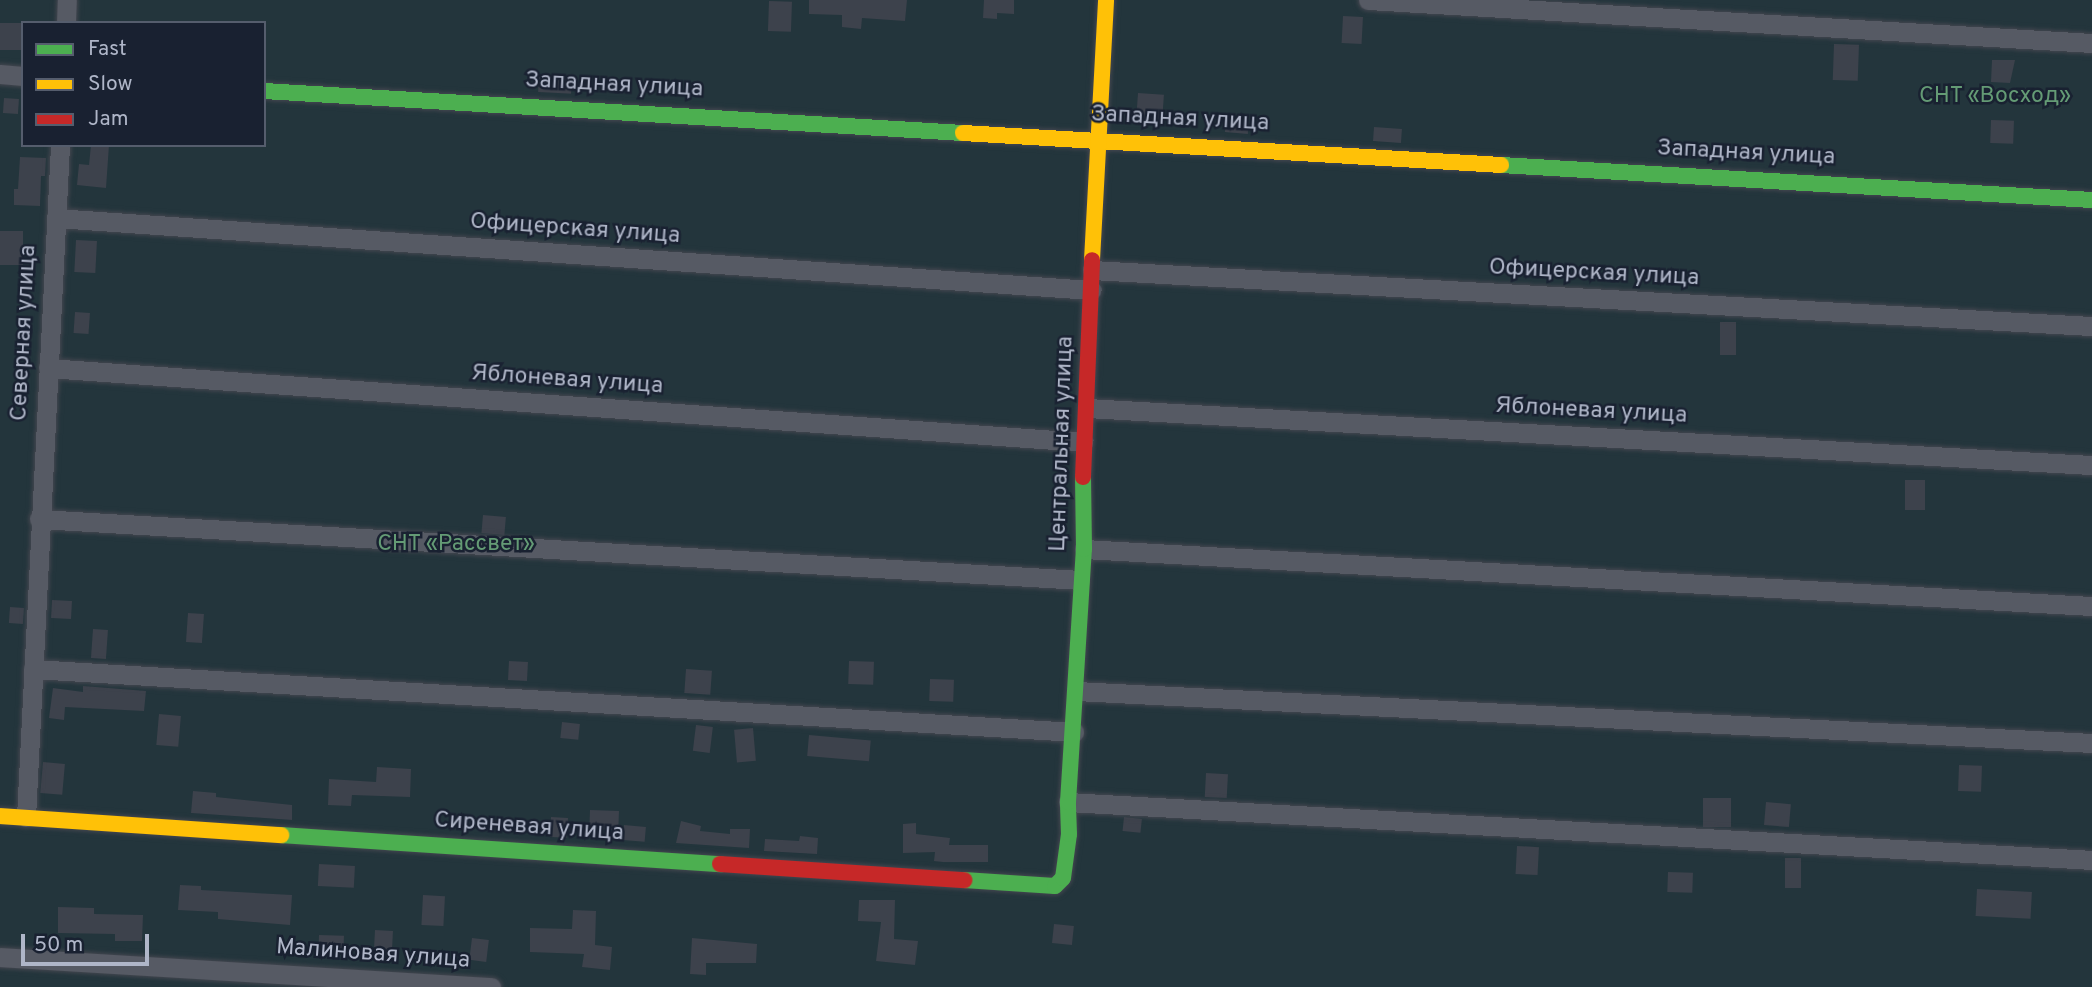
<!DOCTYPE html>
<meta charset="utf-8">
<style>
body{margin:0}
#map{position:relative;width:2092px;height:987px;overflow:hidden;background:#262b36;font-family:Overpass,sans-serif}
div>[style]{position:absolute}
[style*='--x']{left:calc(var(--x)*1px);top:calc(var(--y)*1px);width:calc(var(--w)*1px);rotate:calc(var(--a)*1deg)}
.green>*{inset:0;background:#23353c}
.building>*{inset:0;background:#3d424c;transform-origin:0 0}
.roads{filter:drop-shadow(0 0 2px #43464f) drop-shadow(0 0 2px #43464f)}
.street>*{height:19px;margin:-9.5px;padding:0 9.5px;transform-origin:9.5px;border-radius:9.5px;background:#565a64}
.fast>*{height:16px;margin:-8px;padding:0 8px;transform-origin:8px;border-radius:8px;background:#4caf50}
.slow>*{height:16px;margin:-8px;padding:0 8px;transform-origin:8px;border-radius:8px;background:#ffc107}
.jam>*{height:16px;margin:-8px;padding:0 8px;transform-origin:8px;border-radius:8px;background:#c62828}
span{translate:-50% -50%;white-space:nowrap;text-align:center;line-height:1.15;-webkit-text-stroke:5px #192131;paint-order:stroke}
.street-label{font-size:23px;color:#afb6c8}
.park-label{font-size:23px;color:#649b75}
.legend{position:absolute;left:21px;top:21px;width:245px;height:126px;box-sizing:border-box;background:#192131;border:2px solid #555d6d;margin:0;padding:9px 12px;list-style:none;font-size:21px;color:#afb6c8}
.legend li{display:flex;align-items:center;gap:14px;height:35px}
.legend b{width:35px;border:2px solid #555d6d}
.scale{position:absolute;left:21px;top:934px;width:128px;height:32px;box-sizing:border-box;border:4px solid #afb6c8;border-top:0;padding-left:9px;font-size:21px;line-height:24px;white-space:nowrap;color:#afb6c8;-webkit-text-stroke:5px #192131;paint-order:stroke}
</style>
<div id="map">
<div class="green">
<i style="clip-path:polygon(evenodd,0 0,2092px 0,2092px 987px,0 987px,0 0,23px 23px,264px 23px,264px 145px,23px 145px,23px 23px)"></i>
</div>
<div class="building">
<i style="clip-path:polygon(809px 0,907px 0,905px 21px,862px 18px,861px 29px,842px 27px,842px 15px,809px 14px)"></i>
<i style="clip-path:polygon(984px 0,1014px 0,1014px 14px,997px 13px,997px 19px,983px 18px)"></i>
<i style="left:769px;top:1px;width:23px;height:30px;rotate:2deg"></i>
<i style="left:1343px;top:16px;width:20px;height:27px;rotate:3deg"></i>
<i style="left:0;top:23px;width:23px;height:27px"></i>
<i style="left:1834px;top:44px;width:25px;height:36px;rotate:2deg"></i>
<i style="clip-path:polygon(1992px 60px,2015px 60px,2010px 83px,1991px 82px)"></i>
<i style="left:539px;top:75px;width:33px;height:17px;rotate:3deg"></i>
<i style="left:1138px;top:93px;width:26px;height:27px;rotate:4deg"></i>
<i style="left:4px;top:98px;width:15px;height:15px;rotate:4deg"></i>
<i style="left:1226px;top:119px;width:23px;height:13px;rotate:5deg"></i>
<i style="left:1991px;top:120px;width:23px;height:23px;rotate:2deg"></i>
<i style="left:1374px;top:127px;width:28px;height:14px;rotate:4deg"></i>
<i style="clip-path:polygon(91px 145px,109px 145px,106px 188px,77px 185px,79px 164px,89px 165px)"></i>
<i style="clip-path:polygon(20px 157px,46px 158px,45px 176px,41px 176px,40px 206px,14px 205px,14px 189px,18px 189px)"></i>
<i style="left:0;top:231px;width:23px;height:34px"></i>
<i style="left:76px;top:240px;width:21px;height:32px;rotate:3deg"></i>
<i style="left:75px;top:312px;width:15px;height:21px;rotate:4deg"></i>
<i style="left:1720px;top:322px;width:16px;height:33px"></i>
<i style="left:1905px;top:480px;width:20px;height:30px"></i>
<i style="left:483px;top:515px;width:23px;height:18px;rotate:5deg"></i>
<i style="left:52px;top:600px;width:20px;height:18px;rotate:3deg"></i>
<i style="left:10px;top:607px;width:14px;height:16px;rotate:4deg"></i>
<i style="left:188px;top:613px;width:16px;height:29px;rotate:4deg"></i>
<i style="left:93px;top:629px;width:15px;height:29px;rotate:4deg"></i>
<i style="left:509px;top:661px;width:19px;height:19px;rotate:3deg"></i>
<i style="left:849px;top:661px;width:25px;height:23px;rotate:2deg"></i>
<i style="left:686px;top:669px;width:26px;height:24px;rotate:4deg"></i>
<i style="left:930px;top:679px;width:24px;height:22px;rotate:2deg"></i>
<i style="clip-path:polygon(83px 686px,146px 691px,144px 711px,65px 707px,64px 720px,49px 718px,53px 688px,83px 692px)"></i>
<i style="left:159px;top:714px;width:22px;height:31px;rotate:5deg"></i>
<i style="left:562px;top:722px;width:18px;height:16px;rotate:6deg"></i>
<i style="left:696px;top:725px;width:17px;height:26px;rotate:7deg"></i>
<i style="left:753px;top:728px;width:33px;height:19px;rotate:85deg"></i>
<i style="left:809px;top:735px;width:62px;height:21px;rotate:5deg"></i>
<i style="left:43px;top:762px;width:22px;height:31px;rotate:5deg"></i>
<i style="left:1959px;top:765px;width:23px;height:26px;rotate:2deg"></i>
<i style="clip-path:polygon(377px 767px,411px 769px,410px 797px,352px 795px,351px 806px,328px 805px,329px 779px,376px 782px)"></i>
<i style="left:1206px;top:773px;width:22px;height:24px;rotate:3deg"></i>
<i style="clip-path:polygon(193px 791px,216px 793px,216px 797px,292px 805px,292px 820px,191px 813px)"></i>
<i style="left:1731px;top:798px;width:29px;height:28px;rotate:90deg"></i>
<i style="left:1766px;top:802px;width:25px;height:23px;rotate:5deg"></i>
<i style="left:590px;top:810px;width:29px;height:19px;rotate:2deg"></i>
<i style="left:551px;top:817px;width:17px;height:20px;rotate:3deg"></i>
<i style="left:1124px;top:817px;width:18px;height:14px;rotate:6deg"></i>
<i style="clip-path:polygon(681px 821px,701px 826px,700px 831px,730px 834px,730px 829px,750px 829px,749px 848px,676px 843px)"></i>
<i style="clip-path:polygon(916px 823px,916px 834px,950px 838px,949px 845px,988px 845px,988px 862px,943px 862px,934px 861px,935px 852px,903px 853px,903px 824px)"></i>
<i style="left:624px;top:825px;width:22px;height:15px;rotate:5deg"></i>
<i style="clip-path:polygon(800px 836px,818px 838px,817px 854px,764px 851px,765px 839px,799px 841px)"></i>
<i style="left:1517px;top:846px;width:22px;height:28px;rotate:3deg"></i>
<i style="left:1785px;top:858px;width:16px;height:30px"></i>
<i style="left:319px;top:864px;width:36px;height:22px;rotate:3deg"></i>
<i style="left:1668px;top:872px;width:25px;height:20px;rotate:2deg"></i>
<i style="clip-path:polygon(180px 885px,201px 886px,201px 890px,292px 895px,290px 925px,218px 919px,218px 912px,178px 910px)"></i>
<i style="left:1977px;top:889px;width:55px;height:27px;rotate:3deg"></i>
<i style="left:423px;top:895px;width:22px;height:30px;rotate:3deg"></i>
<i style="clip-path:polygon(859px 900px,895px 900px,894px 939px,918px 941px,915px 965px,876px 961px,881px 922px,858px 921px)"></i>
<i style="clip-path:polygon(58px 907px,94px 908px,94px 914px,143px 915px,142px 941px,115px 941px,115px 934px,58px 933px)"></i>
<i style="clip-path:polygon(573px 910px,596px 911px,595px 945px,612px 947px,610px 970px,582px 967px,584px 954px,530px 952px,530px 928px,572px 929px)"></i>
<i style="left:1054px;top:924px;width:20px;height:19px;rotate:6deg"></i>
<i style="left:375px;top:930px;width:18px;height:20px;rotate:3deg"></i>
<i style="left:319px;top:935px;width:25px;height:17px;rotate:2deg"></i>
<i style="left:472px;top:938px;width:17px;height:22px;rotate:7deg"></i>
<i style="clip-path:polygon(692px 938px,757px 944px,756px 963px,706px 963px,706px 975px,690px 974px)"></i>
</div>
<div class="roads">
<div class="street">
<i style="--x:1368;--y:0;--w:725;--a:3.4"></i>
<i style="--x:66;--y:23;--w:23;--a:-88"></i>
<i style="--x:0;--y:74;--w:23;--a:5"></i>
<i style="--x:56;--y:218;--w:1038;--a:3.98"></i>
<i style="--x:1092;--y:270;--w:1002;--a:3.21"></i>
<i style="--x:48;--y:368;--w:1038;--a:4.09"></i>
<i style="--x:1087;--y:408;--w:1007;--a:3.25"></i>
<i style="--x:39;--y:519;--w:1043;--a:3.35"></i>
<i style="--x:1084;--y:549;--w:1010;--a:3.24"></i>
<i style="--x:33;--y:669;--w:1043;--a:3.46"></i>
<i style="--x:1076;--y:691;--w:1017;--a:2.93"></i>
<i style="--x:1068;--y:802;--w:1026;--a:3.24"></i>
<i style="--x:26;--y:817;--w:673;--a:-87.1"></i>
<i style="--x:0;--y:957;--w:492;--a:3.5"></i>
</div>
<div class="fast">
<i style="--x:264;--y:91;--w:700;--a:3.44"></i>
<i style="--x:1501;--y:165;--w:592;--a:3.39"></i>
<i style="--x:281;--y:835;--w:440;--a:3.8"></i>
<i style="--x:964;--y:880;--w:91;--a:3.8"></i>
<i style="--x:1055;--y:886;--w:11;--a:-45"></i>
<i style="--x:1063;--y:878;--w:44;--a:-82.2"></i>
<i style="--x:1069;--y:834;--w:32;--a:-92"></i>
<i style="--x:1068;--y:802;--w:254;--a:-86.4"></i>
<i style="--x:1084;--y:549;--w:72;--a:-90.8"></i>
</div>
<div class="slow">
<i style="--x:963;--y:133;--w:539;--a:3.4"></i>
<i style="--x:1092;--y:260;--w:260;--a:-86.9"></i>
<i style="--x:0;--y:816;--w:282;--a:3.9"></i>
</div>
<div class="jam">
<i style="--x:1083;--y:477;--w:217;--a:-87.6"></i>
<i style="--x:720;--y:864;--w:245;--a:3.8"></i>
</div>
</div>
<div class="street-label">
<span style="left:614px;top:86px;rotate:3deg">Западная улица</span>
<span style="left:1180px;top:120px;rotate:3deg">Западная улица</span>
<span style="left:1746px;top:154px;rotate:3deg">Западная улица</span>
<span style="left:575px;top:230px;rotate:4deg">Офицерская улица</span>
<span style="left:1594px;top:274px;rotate:3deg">Офицерская улица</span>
<span style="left:25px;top:333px;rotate:-87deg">Северная улица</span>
<span style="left:567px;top:381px;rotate:4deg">Яблоневая улица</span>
<span style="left:1591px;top:412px;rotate:3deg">Яблоневая улица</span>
<span style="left:1063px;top:444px;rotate:-88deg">Центральная улица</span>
<span style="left:529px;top:828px;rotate:4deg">Сиреневая улица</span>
<span style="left:373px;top:955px;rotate:4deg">Малиновая улица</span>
</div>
<div class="park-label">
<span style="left:1995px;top:97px">СНТ «Восход»</span>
<span style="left:456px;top:545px">СНТ «Рассвет»</span>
</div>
<ul class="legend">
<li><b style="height:9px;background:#4caf50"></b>Fast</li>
<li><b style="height:9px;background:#ffc107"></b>Slow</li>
<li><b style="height:9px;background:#c62828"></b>Jam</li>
</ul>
<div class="scale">50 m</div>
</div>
